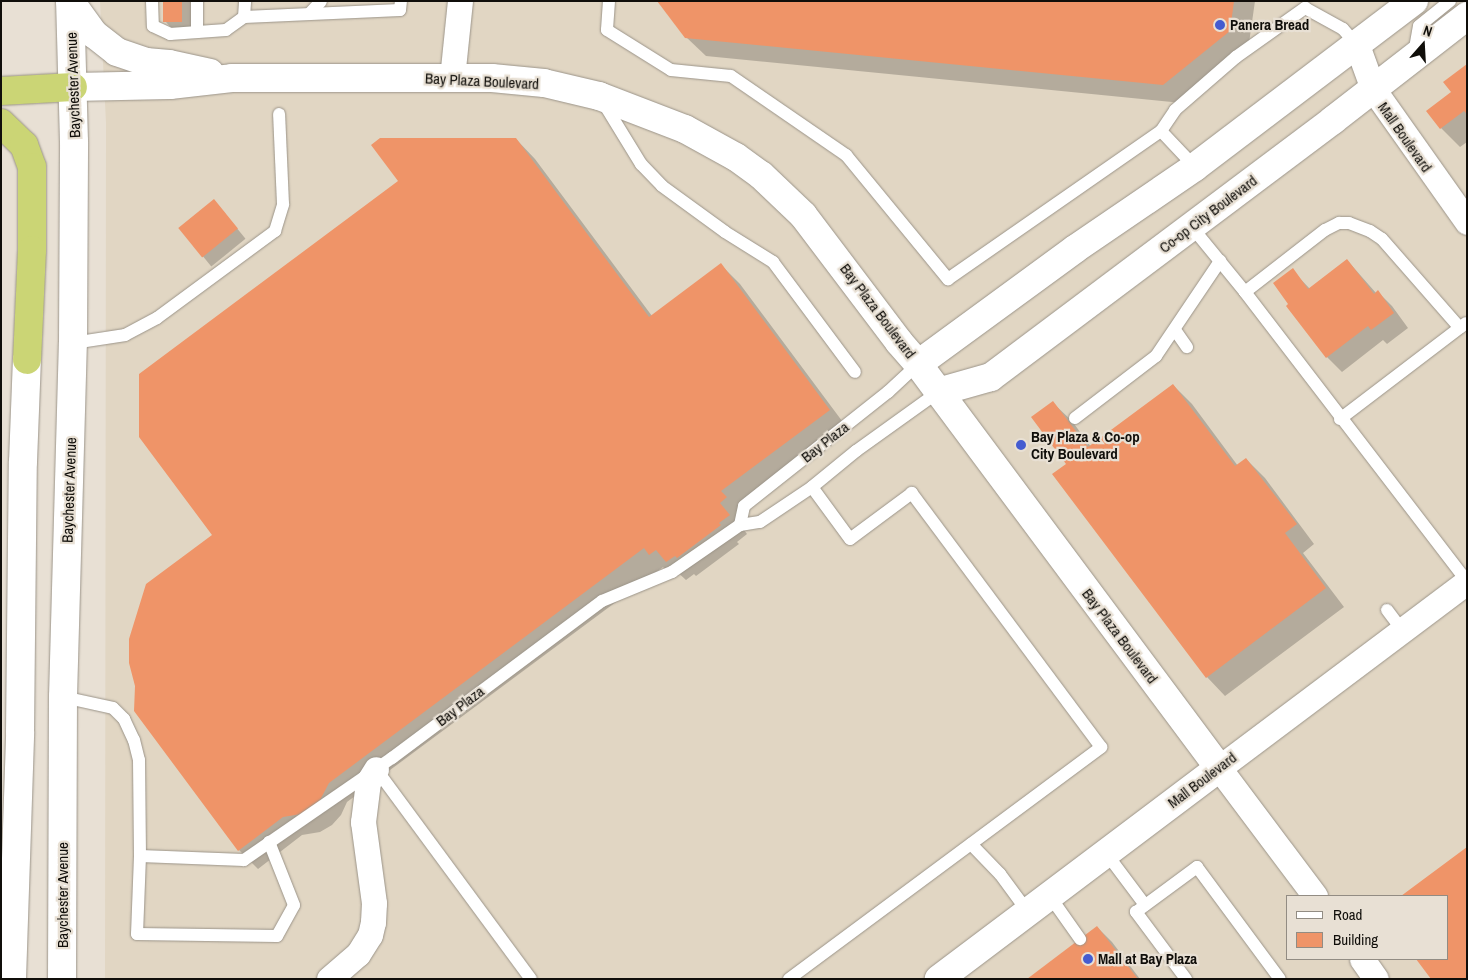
<!DOCTYPE html>
<style>
body{margin:0}
#map{position:relative;width:1468px;height:980px;overflow:hidden;background:#e8e0d4;font-family:"Archivo Narrow",sans-serif}
div>[style]{position:absolute}
[style*='--x']{left:calc(var(--x)*1px);top:calc(var(--y)*1px);width:calc(var(--w)*1px);rotate:calc(var(--a)*1deg)}
.built>*{inset:0;background:#e1d6c3}
.shadow>*{inset:0;background:#0003;transform-origin:0 0}
.building>*{inset:0;background:#ef9468;transform-origin:0 0}
.roads{filter:drop-shadow(0 0 1px #9b9489) drop-shadow(0 0 1px #9b9489)}
.lane>*{height:12px;margin:-6px;padding:0 6px;transform-origin:6px;border-radius:6px;background:#fff}
.street>*{height:25px;margin:-12.5px;padding:0 12.5px;transform-origin:12.5px;border-radius:12.5px;background:#fff}
.secondary>*{height:28px;margin:-14px;padding:0 14px;transform-origin:14px;border-radius:14px;background:#fff}
.highway>*{height:28px;margin:-14px;padding:0 14px;transform-origin:14px;border-radius:14px;background:#cbd575}
.dots>*{width:14px;height:14px;translate:-50% -50%;box-sizing:border-box;border:2px solid #e8e0d4;border-radius:50%}
span{translate:-50% -50%;white-space:nowrap;text-align:center;line-height:1.15;-webkit-text-stroke:4.5px #e8e0d4;paint-order:stroke}
.poi-label{font-size:15px;color:#100e0a;font-weight:700}
.left{translate:0 -50%;text-align:left}
.street-label{font-size:15px;color:#100e0a}
.frame{position:absolute;inset:0;border:2px solid #100e0a;pointer-events:none}
.legend{position:absolute;left:1286px;top:895px;width:162px;height:65px;box-sizing:border-box;background:#e8e0d4;border:1px solid #928c83;margin:0;padding:6px 9px;list-style:none;font-size:15px;color:#100e0a}
.legend li{display:flex;align-items:center;gap:10px;height:25px}
.legend b{width:25px;border:1px solid #928c83}
.north{position:absolute;left:1398px;top:20px;width:50px;height:50px;-webkit-text-stroke:4px #e8e0d4;paint-order:stroke;rotate:19deg;font-size:14px;font-weight:700;line-height:20px;text-align:center;color:#100e0a}
.north::after{content:'';display:block;margin:auto;width:18px;height:22px;background:#100e0a;clip-path:polygon(50% 0,100% 100%,50% 72%,0 100%)}
</style>
<div id="map">
<div class="built">
<i style="clip-path:polygon(evenodd,100px 1px,1467px 1px,1467px 979px,105px 979px,106px 123px,100px 1px,1287px 896px,1447px 896px,1447px 959px,1287px 959px,1287px 896px)"></i>
</div>
<div class="shadow">
<i style="clip-path:polygon(164px 1px,191px 1px,191px 31px,174px 31px,165px 21px)"></i>
<i style="clip-path:polygon(659px 1px,1255px 1px,1248px 50px,1182px 103px,706px 56px,686px 37px)"></i>
<i style="clip-path:polygon(1467px 66px,1467px 142px,1460px 147px,1441px 128px,1453px 92px)"></i>
<i style="clip-path:polygon(516px 139px,535px 159px,652px 316px,721px 265px,740px 284px,848px 429px,739px 510px,738px 522px,747px 534px,737px 542px,739px 544px,696px 576px,694px 574px,686px 580px,674px 569px,669px 573px,663px 567px,347px 802px,341px 815px,332px 825px,320px 832px,302px 835px,258px 869px,239px 850px,135px 711px,214px 535px)"></i>
<i style="left:214px;top:200px;width:50px;height:44px;rotate:51deg"></i>
<i style="clip-path:polygon(1347px 260px,1376px 293px,1378px 292px,1392px 306px,1408px 328px,1387px 344px,1383px 340px,1342px 372px,1327px 357px,1288px 306px,1292px 270px,1310px 289px)"></i>
<i style="clip-path:polygon(1173px 385px,1192px 404px,1238px 466px,1246px 459px,1265px 478px,1314px 544px,1303px 553px,1344px 607px,1225px 696px,1207px 677px,1068px 464px,1053px 403px,1072px 421px,1091px 447px)"></i>
<i style="clip-path:polygon(1467px 849px,1467px 979px,1432px 979px,1417px 959px,1447px 959px,1447px 896px,1403px 896px)"></i>
<i style="clip-path:polygon(1097px 927px,1112px 942px,1140px 979px,1029px 979px)"></i>
</div>
<div class="building">
<i style="left:163px;top:1px;width:19px;height:21px"></i>
<i style="clip-path:polygon(657px 1px,1234px 1px,1230px 31px,1163px 85px,685px 38px)"></i>
<i style="clip-path:polygon(1467px 64px,1467px 114px,1464px 111px,1440px 129px,1426px 111px,1451px 92px,1443px 82px)"></i>
<i style="clip-path:polygon(380px 138px,516px 138px,649px 317px,721px 263px,830px 410px,721px 491px,727px 497px,720px 503px,730px 515px,719px 523px,721px 525px,677px 558px,675px 556px,666px 562px,656px 550px,649px 555px,644px 548px,329px 783px,319px 802px,301px 814px,283px 817px,238px 851px,134px 711px,135px 686px,129px 663px,129px 639px,146px 584px,212px 535px,139px 437px,139px 374px,398px 181px,371px 145px)"></i>
<i style="left:214px;top:199px;width:38px;height:46px;rotate:51deg"></i>
<i style="clip-path:polygon(1347px 259px,1374px 294px,1378px 290px,1394px 313px,1371px 330px,1368px 326px,1326px 358px,1286px 306px,1288px 304px,1273px 283px,1293px 268px,1308px 289px)"></i>
<i style="clip-path:polygon(1173px 384px,1235px 466px,1246px 458px,1297px 524px,1285px 533px,1326px 588px,1206px 678px,1052px 474px,1066px 464px,1031px 417px,1053px 401px,1088px 447px)"></i>
<i style="clip-path:polygon(1467px 847px,1467px 979px,1431px 979px,1416px 959px,1447px 959px,1447px 896px,1401px 896px)"></i>
<i style="clip-path:polygon(1097px 926px,1138px 979px,1027px 979px)"></i>
</div>
<div class="roads">
<div class="lane">
<i style="--x:152;--y:1;--w:25;--a:88"></i>
<i style="--x:153;--y:26;--w:19;--a:25"></i>
<i style="--x:170;--y:34;--w:56;--a:-4.1"></i>
<i style="--x:226;--y:30;--w:22;--a:-36"></i>
<i style="--x:244;--y:17;--w:156;--a:-2.6"></i>
<i style="--x:400;--y:10;--w:9;--a:-84"></i>
<i style="--x:197;--y:1;--w:31;--a:90"></i>
<i style="--x:609;--y:1;--w:29;--a:94"></i>
<i style="--x:607;--y:30;--w:75;--a:32"></i>
<i style="--x:671;--y:70;--w:60;--a:5.7"></i>
<i style="--x:731;--y:76;--w:140;--a:34.5"></i>
<i style="--x:846;--y:155;--w:161;--a:50.6"></i>
<i style="--x:948;--y:279;--w:259;--a:-34.8"></i>
<i style="--x:1161;--y:131;--w:25;--a:-56"></i>
<i style="--x:1175;--y:110;--w:81;--a:-41"></i>
<i style="--x:1236;--y:57;--w:85;--a:-35.4"></i>
<i style="--x:1305;--y:8;--w:43;--a:28.9"></i>
<i style="--x:1343;--y:29;--w:21;--a:49"></i>
<i style="--x:310;--y:13;--w:16;--a:-47"></i>
<i style="--x:244;--y:17;--w:16;--a:-86"></i>
<i style="--x:1414;--y:54;--w:28;--a:-80"></i>
<i style="--x:1419;--y:26;--w:40;--a:-39"></i>
<i style="--x:603;--y:102;--w:73;--a:58.5"></i>
<i style="--x:641;--y:164;--w:30;--a:46"></i>
<i style="--x:662;--y:186;--w:78;--a:36.1"></i>
<i style="--x:725;--y:232;--w:57;--a:32"></i>
<i style="--x:773;--y:262;--w:137;--a:53.3"></i>
<i style="--x:1161;--y:131;--w:50;--a:46.6"></i>
<i style="--x:1191;--y:226;--w:85;--a:50.7"></i>
<i style="--x:1245;--y:292;--w:364;--a:52.5"></i>
<i style="--x:1245;--y:292;--w:101;--a:-37.8"></i>
<i style="--x:1325;--y:230;--w:16;--a:-27"></i>
<i style="--x:1339;--y:223;--w:10;--a:0"></i>
<i style="--x:1349;--y:223;--w:22;--a:21"></i>
<i style="--x:1370;--y:231;--w:14;--a:34"></i>
<i style="--x:1382;--y:239;--w:118;--a:48.8"></i>
<i style="--x:1175;--y:330;--w:21;--a:55"></i>
<i style="--x:73;--y:343;--w:53;--a:-8.7"></i>
<i style="--x:125;--y:335;--w:36;--a:-28"></i>
<i style="--x:157;--y:318;--w:147;--a:-36.4"></i>
<i style="--x:275;--y:231;--w:28;--a:-73"></i>
<i style="--x:283;--y:204;--w:90;--a:-92.5"></i>
<i style="--x:1075;--y:418;--w:102;--a:-37.4"></i>
<i style="--x:1156;--y:356;--w:115;--a:-56"></i>
<i style="--x:1340;--y:419;--w:158;--a:-37.3"></i>
<i style="--x:740;--y:525;--w:19;--a:-78"></i>
<i style="--x:744;--y:506;--w:184;--a:-38.4"></i>
<i style="--x:888;--y:392;--w:41;--a:-43"></i>
<i style="--x:1387;--y:610;--w:25;--a:53"></i>
<i style="--x:63;--y:697;--w:51;--a:12.4"></i>
<i style="--x:113;--y:708;--w:16;--a:45"></i>
<i style="--x:124;--y:719;--w:23;--a:65"></i>
<i style="--x:134;--y:740;--w:21;--a:76"></i>
<i style="--x:139;--y:760;--w:96;--a:89.4"></i>
<i style="--x:140;--y:856;--w:78;--a:92.2"></i>
<i style="--x:137;--y:934;--w:140;--a:0.8"></i>
<i style="--x:277;--y:936;--w:35;--a:-61"></i>
<i style="--x:294;--y:905;--w:68;--a:-111.6"></i>
<i style="--x:376;--y:769;--w:261;--a:53.6"></i>
<i style="--x:971;--y:844;--w:42;--a:46"></i>
<i style="--x:1000;--y:874;--w:47;--a:53.6"></i>
<i style="--x:1106;--y:853;--w:65;--a:53.1"></i>
<i style="--x:140;--y:856;--w:104;--a:2.2"></i>
<i style="--x:244;--y:860;--w:180;--a:-34.6"></i>
<i style="--x:392;--y:758;--w:262;--a:-36.8"></i>
<i style="--x:602;--y:601;--w:76;--a:-22.5"></i>
<i style="--x:672;--y:572;--w:83;--a:-34.7"></i>
<i style="--x:740;--y:525;--w:20;--a:-9"></i>
<i style="--x:760;--y:522;--w:63;--a:-33.9"></i>
<i style="--x:812;--y:487;--w:57;--a:-39.3"></i>
<i style="--x:856;--y:451;--w:101;--a:-35.7"></i>
<i style="--x:1049;--y:895;--w:54;--a:54.8"></i>
<i style="--x:789;--y:979;--w:389;--a:-36.6"></i>
<i style="--x:1101;--y:747;--w:317;--a:-126.7"></i>
<i style="--x:912;--y:493;--w:77;--a:143.4"></i>
<i style="--x:850;--y:539;--w:64;--a:-126.2"></i>
<i style="--x:1186;--y:979;--w:84;--a:-126.7"></i>
<i style="--x:1136;--y:912;--w:76;--a:-36.4"></i>
<i style="--x:1197;--y:867;--w:139;--a:53.5"></i>
</div>
<div class="street">
<i style="--x:1357;--y:45;--w:47;--a:70"></i>
<i style="--x:1373;--y:89;--w:163;--a:54.7"></i>
<i style="--x:452;--y:78;--w:77;--a:-84.1"></i>
<i style="--x:1315;--y:896;--w:160;--a:-126.9"></i>
<i style="--x:1219;--y:768;--w:310;--a:-36.9"></i>
<i style="--x:1362;--y:959;--w:24;--a:55"></i>
<i style="--x:329;--y:979;--w:38;--a:-41"></i>
<i style="--x:358;--y:954;--w:22;--a:-58"></i>
<i style="--x:370;--y:935;--w:13;--a:-77"></i>
<i style="--x:373;--y:922;--w:19;--a:-87"></i>
<i style="--x:374;--y:903;--w:82;--a:-97.7"></i>
<i style="--x:363;--y:822;--w:40;--a:-82.9"></i>
<i style="--x:368;--y:782;--w:15;--a:-58"></i>
</div>
<div class="secondary">
<i style="--x:70;--y:1;--w:41;--a:54"></i>
<i style="--x:94;--y:34;--w:29;--a:38"></i>
<i style="--x:117;--y:52;--w:31;--a:19"></i>
<i style="--x:146;--y:62;--w:23;--a:5"></i>
<i style="--x:169;--y:64;--w:42;--a:12.4"></i>
<i style="--x:73;--y:87;--w:97;--a:-1.2"></i>
<i style="--x:170;--y:85;--w:62;--a:-6.4"></i>
<i style="--x:232;--y:78;--w:260;--a:0"></i>
<i style="--x:492;--y:78;--w:52;--a:5.5"></i>
<i style="--x:544;--y:83;--w:57;--a:13.3"></i>
<i style="--x:599;--y:96;--w:92;--a:21"></i>
<i style="--x:685;--y:129;--w:58;--a:28.8"></i>
<i style="--x:736;--y:157;--w:31;--a:36"></i>
<i style="--x:761;--y:175;--w:58;--a:43.6"></i>
<i style="--x:803;--y:215;--w:159;--a:52.9"></i>
<i style="--x:899;--y:342;--w:29;--a:49"></i>
<i style="--x:918;--y:364;--w:504;--a:53.31"></i>
<i style="--x:1219;--y:768;--w:351;--a:143"></i>
<i style="--x:918;--y:364;--w:195;--a:-36.2"></i>
<i style="--x:1075;--y:249;--w:145;--a:-34.3"></i>
<i style="--x:1195;--y:167;--w:275;--a:-37.2"></i>
<i style="--x:938;--y:392;--w:55;--a:-15.8"></i>
<i style="--x:991;--y:377;--w:428;--a:-36.9"></i>
<i style="--x:1333;--y:120;--w:170;--a:-37.8"></i>
<i style="--x:12;--y:979;--w:247;--a:-88.1"></i>
<i style="--x:20;--y:732;--w:270;--a:-89.4"></i>
<i style="--x:23;--y:462;--w:102;--a:-87.8"></i>
<i style="--x:62;--y:979;--w:282;--a:-89.8"></i>
<i style="--x:63;--y:697;--w:354;--a:-88.4"></i>
<i style="--x:73;--y:343;--w:201;--a:-89.7"></i>
<i style="--x:74;--y:142;--w:141;--a:-91.6"></i>
</div>
<div class="highway">
<i style="--x:1;--y:91;--w:72;--a:-3.2"></i>
<i style="--x:1;--y:123;--w:32;--a:44"></i>
<i style="--x:24;--y:145;--w:23;--a:70"></i>
<i style="--x:32;--y:167;--w:83;--a:90"></i>
<i style="--x:32;--y:250;--w:110;--a:92.6"></i>
</div>
</div>
<div class="dots">
<i style="left:1220px;top:25px;background:#455cd0"></i>
<i style="left:1021px;top:445px;background:#455cd0"></i>
<i style="left:1088px;top:959px;background:#455cd0"></i>
</div>
<div class="poi-label">
<span class="left" style="left:1230px;top:25px">Panera Bread</span>
<span class="left" style="left:1031px;top:445px">Bay Plaza &amp; Co-op<br>City Boulevard</span>
<span class="left" style="left:1098px;top:959px">Mall at Bay Plaza</span>
</div>
<div class="street-label">
<span style="left:482px;top:81px;rotate:3deg">Bay Plaza Boulevard</span>
<span style="left:73px;top:85px;rotate:-92deg">Baychester Avenue</span>
<span style="left:1405px;top:137px;rotate:55deg">Mall Boulevard</span>
<span style="left:1208px;top:214px;rotate:-37deg">Co-op City Boulevard</span>
<span style="left:878px;top:311px;rotate:53deg">Bay Plaza Boulevard</span>
<span style="left:825px;top:442px;rotate:-38deg">Bay Plaza</span>
<span style="left:69px;top:490px;rotate:-88deg">Baychester Avenue</span>
<span style="left:1120px;top:636px;rotate:53deg">Bay Plaza Boulevard</span>
<span style="left:460px;top:706px;rotate:-37deg">Bay Plaza</span>
<span style="left:1202px;top:780px;rotate:-37deg">Mall Boulevard</span>
<span style="left:63px;top:895px;rotate:-90deg">Baychester Avenue</span>
</div>
<div class="frame"></div>
<ul class="legend">
<li><b style="height:6px;background:#fff"></b>Road</li>
<li><b style="height:14px;background:#ef9468"></b>Building</li>
</ul>
<div class="north">N</div>
</div>
